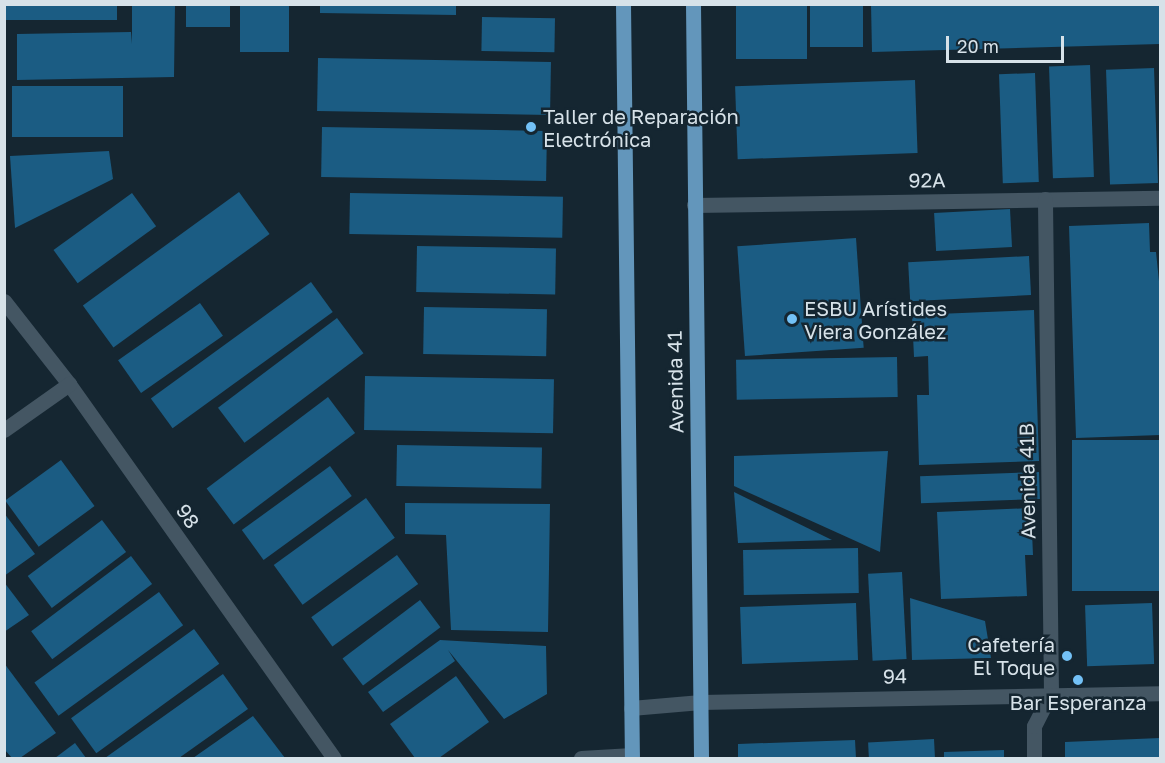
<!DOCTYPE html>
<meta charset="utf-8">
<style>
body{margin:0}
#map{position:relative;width:1165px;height:763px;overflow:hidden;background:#152631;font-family:"Golos Text",sans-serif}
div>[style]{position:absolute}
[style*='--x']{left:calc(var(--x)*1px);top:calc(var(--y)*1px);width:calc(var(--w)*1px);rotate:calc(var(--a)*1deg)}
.building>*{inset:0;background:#1b5c83;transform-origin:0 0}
.street>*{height:15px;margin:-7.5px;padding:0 7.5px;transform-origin:7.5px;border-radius:7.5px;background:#445663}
.secondary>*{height:15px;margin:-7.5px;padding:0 7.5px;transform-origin:7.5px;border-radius:7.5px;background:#445663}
.primary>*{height:15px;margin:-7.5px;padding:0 7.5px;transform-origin:7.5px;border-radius:7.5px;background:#6396bb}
.dots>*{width:16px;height:16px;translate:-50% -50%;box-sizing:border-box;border:3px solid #152631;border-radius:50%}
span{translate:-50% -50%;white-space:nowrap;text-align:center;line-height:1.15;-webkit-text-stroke:5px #152631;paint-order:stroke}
.poi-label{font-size:20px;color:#d7e2e9}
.left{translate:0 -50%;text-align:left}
.right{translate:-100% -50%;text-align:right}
.street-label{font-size:20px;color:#d7e2e9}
.frame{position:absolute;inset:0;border:6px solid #d7e2e9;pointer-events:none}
.scale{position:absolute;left:946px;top:36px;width:118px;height:27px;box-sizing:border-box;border:3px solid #d7e2e9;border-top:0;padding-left:8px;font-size:18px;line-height:21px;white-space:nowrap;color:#d7e2e9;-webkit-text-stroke:4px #152631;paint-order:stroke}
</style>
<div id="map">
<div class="building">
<i style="left:4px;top:4px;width:113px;height:16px"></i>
<i style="clip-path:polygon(132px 4px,175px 4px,174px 77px,17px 80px,17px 34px,131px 32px,132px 44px)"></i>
<i style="left:240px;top:4px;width:49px;height:48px"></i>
<i style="clip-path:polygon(320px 4px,456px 4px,456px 15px,320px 13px)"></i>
<i style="left:736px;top:4px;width:71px;height:55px"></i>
<i style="left:810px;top:4px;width:53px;height:43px"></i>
<i style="clip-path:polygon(871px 4px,1160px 4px,1160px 44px,872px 52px)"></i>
<i style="left:186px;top:5px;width:44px;height:22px"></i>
<i style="left:482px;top:17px;width:73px;height:34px;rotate:1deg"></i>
<i style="left:318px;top:58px;width:233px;height:53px;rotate:1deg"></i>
<i style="left:1090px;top:65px;width:112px;height:41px;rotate:88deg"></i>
<i style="left:1154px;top:68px;width:115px;height:48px;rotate:88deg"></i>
<i style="left:1035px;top:73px;width:109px;height:36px;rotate:88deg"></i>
<i style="left:915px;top:80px;width:73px;height:180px;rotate:88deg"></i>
<i style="left:123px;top:86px;width:51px;height:111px;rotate:90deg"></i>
<i style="left:322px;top:127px;width:225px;height:50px;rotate:1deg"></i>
<i style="clip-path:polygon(109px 151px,113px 179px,15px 228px,10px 156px)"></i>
<i style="left:239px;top:192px;width:52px;height:193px;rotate:54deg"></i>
<i style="left:132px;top:193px;width:41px;height:97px;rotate:54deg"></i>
<i style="left:350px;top:193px;width:213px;height:41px;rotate:1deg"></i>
<i style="left:1010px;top:209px;width:38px;height:76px;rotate:87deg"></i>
<i style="clip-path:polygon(1149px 223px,1150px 252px,1156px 252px,1160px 291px,1160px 435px,1076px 438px,1069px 226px)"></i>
<i style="left:856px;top:238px;width:110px;height:119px;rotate:86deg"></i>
<i style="left:417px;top:246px;width:139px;height:46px;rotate:1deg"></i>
<i style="left:1029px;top:256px;width:39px;height:121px;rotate:87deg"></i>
<i style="left:311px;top:282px;width:37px;height:198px;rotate:54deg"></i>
<i style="left:200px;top:303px;width:40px;height:100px;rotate:55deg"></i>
<i style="left:424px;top:307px;width:123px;height:47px;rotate:1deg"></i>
<i style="clip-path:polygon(1034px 310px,1039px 461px,919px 465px,917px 395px,929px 395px,928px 356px,914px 357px,912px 315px)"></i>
<i style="left:337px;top:318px;width:44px;height:149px;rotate:53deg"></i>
<i style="left:897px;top:357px;width:40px;height:161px;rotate:89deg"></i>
<i style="left:365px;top:376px;width:189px;height:54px;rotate:1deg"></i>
<i style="left:328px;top:397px;width:45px;height:152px;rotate:53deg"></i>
<i style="left:1160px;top:440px;width:151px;height:88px;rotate:90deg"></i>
<i style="left:397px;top:445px;width:145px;height:41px;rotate:1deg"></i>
<i style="clip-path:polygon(888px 451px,880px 552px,734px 486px,734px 456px)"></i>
<i style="left:61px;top:460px;width:57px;height:69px;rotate:54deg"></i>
<i style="left:330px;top:466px;width:37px;height:109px;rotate:54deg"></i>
<i style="left:1039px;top:472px;width:27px;height:119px;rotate:88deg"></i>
<i style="clip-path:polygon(734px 492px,832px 540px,738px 543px)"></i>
<i style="left:366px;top:498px;width:49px;height:114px;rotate:54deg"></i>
<i style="clip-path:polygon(405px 503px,550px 504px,548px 632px,451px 630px,446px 535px,405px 534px)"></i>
<i style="clip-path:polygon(1031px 508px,1033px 555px,1025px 555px,1027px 596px,941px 599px,937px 512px)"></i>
<i style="clip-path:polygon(4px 513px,35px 554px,4px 576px)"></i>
<i style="left:102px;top:520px;width:40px;height:93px;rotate:53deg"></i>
<i style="left:858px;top:548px;width:45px;height:115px;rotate:89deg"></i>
<i style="left:397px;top:555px;width:36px;height:106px;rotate:54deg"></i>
<i style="left:131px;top:556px;width:35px;height:125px;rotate:53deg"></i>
<i style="left:902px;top:572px;width:87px;height:34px;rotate:87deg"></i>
<i style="clip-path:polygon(4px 582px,29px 615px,4px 632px)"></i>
<i style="left:159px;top:592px;width:41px;height:154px;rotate:54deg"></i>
<i style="clip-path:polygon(910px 598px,985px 621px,991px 658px,912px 660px)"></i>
<i style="left:420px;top:600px;width:34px;height:97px;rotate:53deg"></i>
<i style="left:856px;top:603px;width:57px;height:116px;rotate:88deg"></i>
<i style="left:1152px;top:603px;width:61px;height:67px;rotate:88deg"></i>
<i style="left:194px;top:629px;width:43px;height:152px;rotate:54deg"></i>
<i style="clip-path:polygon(440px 640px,546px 646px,547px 694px,504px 719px,448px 650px,455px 661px,383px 712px,368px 692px)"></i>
<i style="clip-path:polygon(4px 663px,56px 733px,20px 758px,12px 758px,4px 749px)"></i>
<i style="clip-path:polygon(223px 674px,248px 709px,179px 758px,105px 758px)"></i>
<i style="clip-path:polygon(456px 676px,489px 722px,439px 758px,415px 758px,390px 724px)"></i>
<i style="clip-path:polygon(253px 716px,285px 758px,193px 758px)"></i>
<i style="clip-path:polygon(1160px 738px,1160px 758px,1065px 758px,1065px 742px)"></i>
<i style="left:934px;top:739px;width:19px;height:66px;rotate:87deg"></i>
<i style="clip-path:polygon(855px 740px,856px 758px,738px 758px,738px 744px)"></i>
<i style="clip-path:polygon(75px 743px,86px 758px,55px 758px)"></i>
<i style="clip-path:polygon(1004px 750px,1004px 758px,944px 758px,944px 752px)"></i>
</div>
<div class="street">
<i style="--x:694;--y:205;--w:466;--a:-0.9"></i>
<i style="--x:4;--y:301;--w:105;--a:51.9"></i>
<i style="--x:69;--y:384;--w:458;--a:54.7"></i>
<i style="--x:4;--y:430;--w:80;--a:-35.3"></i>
<i style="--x:581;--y:758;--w:51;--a:-3.4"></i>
<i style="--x:1034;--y:758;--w:32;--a:-90"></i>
<i style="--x:1034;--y:726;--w:37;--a:-63"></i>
<i style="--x:1051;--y:693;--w:494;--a:-90.7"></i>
</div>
<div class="secondary">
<i style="--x:631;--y:708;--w:70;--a:-4.9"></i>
<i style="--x:701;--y:702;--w:459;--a:-1.1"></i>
</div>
<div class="primary">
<i style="--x:623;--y:4;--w:754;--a:89.32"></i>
<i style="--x:693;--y:4;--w:754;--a:89.39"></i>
</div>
<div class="dots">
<i style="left:531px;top:127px;background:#73c1f6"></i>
<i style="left:792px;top:319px;background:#73c1f6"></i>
<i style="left:1067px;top:656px;background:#73c1f6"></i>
<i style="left:1078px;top:680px;background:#73c1f6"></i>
</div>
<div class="poi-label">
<span class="left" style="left:543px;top:128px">Taller de Reparación<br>Electrónica</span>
<span class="left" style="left:804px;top:320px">ESBU Arístides<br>Viera González</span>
<span class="right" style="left:1055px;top:656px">Cafetería<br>El Toque</span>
<span style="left:1078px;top:702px">Bar Esperanza</span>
</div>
<div class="street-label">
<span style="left:927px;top:180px;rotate:-1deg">92A</span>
<span style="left:675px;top:382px;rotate:-91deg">Avenida 41</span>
<span style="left:1027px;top:481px;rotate:-91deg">Avenida 41B</span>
<span style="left:188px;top:516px;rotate:55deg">98</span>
<span style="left:895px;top:676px;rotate:-1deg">94</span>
</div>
<div class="frame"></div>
<div class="scale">20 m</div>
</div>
